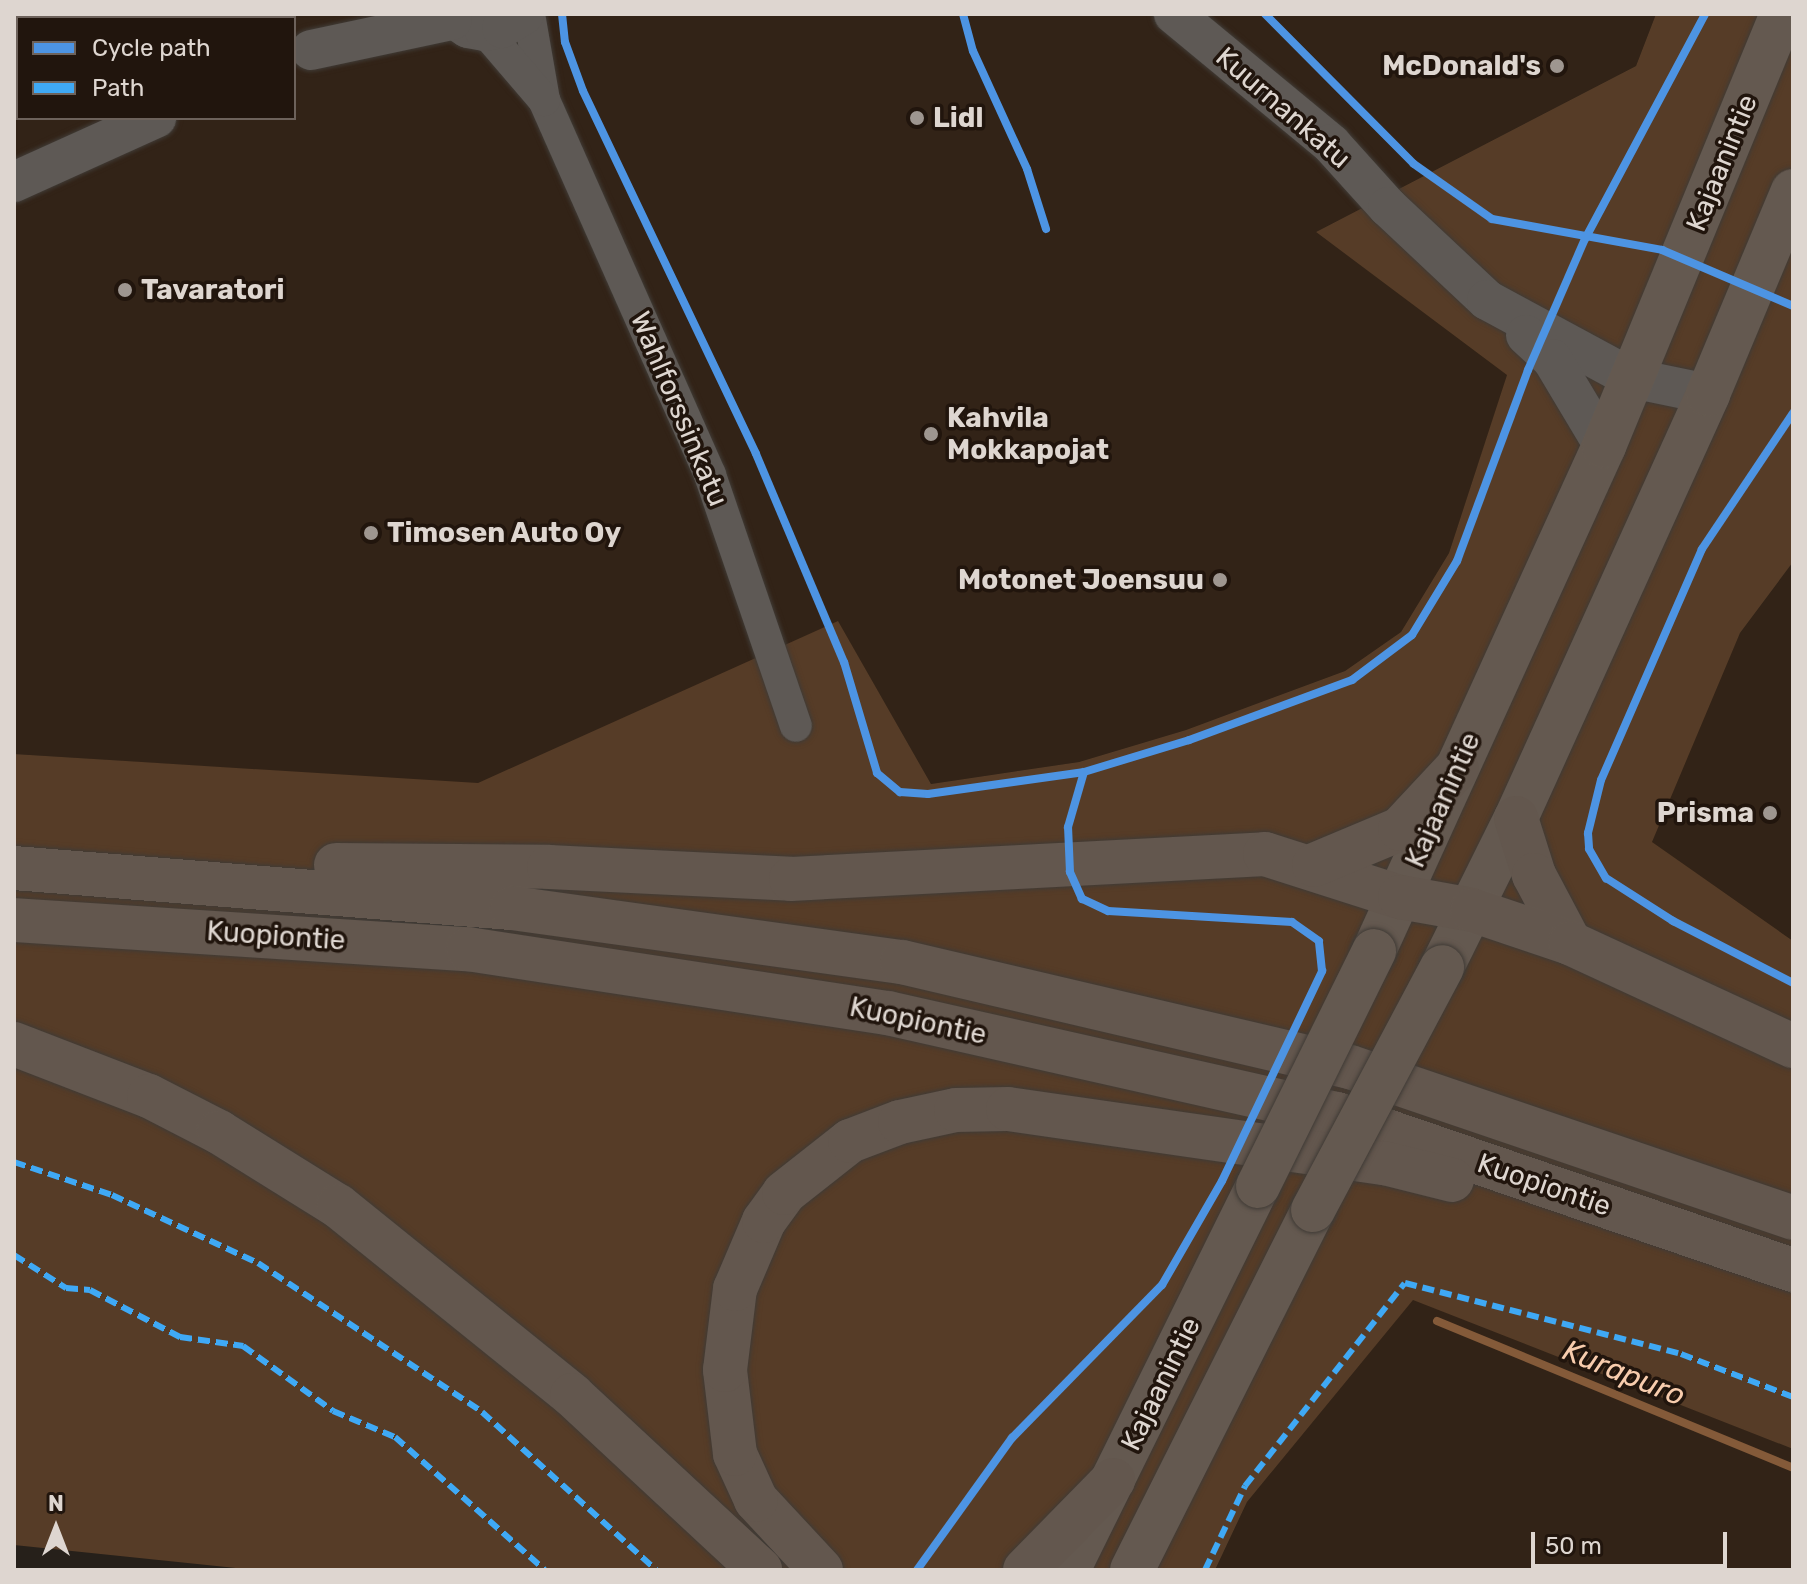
<!DOCTYPE html>
<style>
body{margin:0}
#map{position:relative;width:1807px;height:1584px;overflow:hidden;background:#26201a;font-family:Rubik,sans-serif}
div>[style]{position:absolute}
[style*='--x']{left:calc(var(--x)*1px);top:calc(var(--y)*1px);width:calc(var(--w)*1px);rotate:calc(var(--a)*1deg)}
.built>*{inset:0;background:#322317}
.green>*{inset:0;background:#563c27}
.stream>*{height:8px;margin:-4px;padding:0 4px;transform-origin:4px;border-radius:4px;background:#845a39}
.roads{filter:drop-shadow(0 0 2px #403b36) drop-shadow(0 0 2px #403b36)}
.minor>*{height:32px;margin:-16px;padding:0 16px;transform-origin:16px;border-radius:16px;background:#5e5955}
.tertiary>*{height:40px;margin:-20px;padding:0 20px;transform-origin:20px;border-radius:20px;background:#5e5955}
.trunk>*{height:44px;margin:-22px;padding:0 22px;transform-origin:22px;border-radius:22px;background:#645950}
.motorway>*{height:44px;margin:-22px;padding:0 22px;transform-origin:22px;border-radius:22px;background:#63574e}
.bridges{filter:drop-shadow(0 0 2px #403b36) drop-shadow(0 0 2px #403b36)}
.trunk-bridge>*{height:44px;margin:-22px;padding:0 22px;transform-origin:22px;border-radius:22px;background:#645950}
.quiet>*{height:6px;margin-top:-3px;transform-origin:0;background:repeating-linear-gradient(90deg,#3fa9f5 0 12px,transparent 0 18px)}
.cycleway>*{height:8px;margin:-4px;padding:0 4px;transform-origin:4px;border-radius:4px;background:#4d94e3}
.dots>*{width:22px;height:22px;translate:-50% -50%;box-sizing:border-box;border:4px solid #21150d;border-radius:50%}
span{translate:-50% -50%;white-space:nowrap;text-align:center;line-height:1.15;-webkit-text-stroke:7px #21150d;paint-order:stroke}
.poi-label{font-size:28px;color:#ded6d0;font-weight:700}
.right{translate:-100% -50%;text-align:right}
.left{translate:0 -50%;text-align:left}
.street-label{font-size:28px;color:#ded6d0}
.water-label{font-size:30px;color:#f7ccad;font-style:italic}
.frame{position:absolute;inset:0;border:16px solid #ded6d0;pointer-events:none}
.legend{position:absolute;left:16px;top:16px;width:280px;height:104px;box-sizing:border-box;background:#21150d;border:2px solid #6d625b;margin:0;padding:10px 14px;list-style:none;font-size:24px;color:#ded6d0}
.legend li{display:flex;align-items:center;gap:16px;height:40px}
.legend b{width:40px;border:2px solid #6d625b}
.north{position:absolute;left:16px;top:1488px;width:80px;height:80px;-webkit-text-stroke:6px #21150d;paint-order:stroke;rotate:0deg;font-size:22px;font-weight:700;line-height:32px;text-align:center;color:#ded6d0}
.north::after{content:'';display:block;margin:auto;width:28px;height:36px;background:#ded6d0;clip-path:polygon(50% 0,100% 100%,50% 72%,0 100%)}
.scale{position:absolute;left:1531px;top:1532px;width:196px;height:36px;box-sizing:border-box;border:4px solid #ded6d0;border-top:0;padding-left:10px;font-size:24px;line-height:28px;white-space:nowrap;color:#ded6d0;-webkit-text-stroke:6px #21150d;paint-order:stroke}
</style>
<div id="map">
<div class="built">
<i style="clip-path:polygon(evenodd,14px 14px,1656px 14px,1636px 66px,1316px 232px,1508px 374px,1449px 553px,1401px 632px,1345px 671px,1186px 730px,1079px 762px,931px 784px,838px 622px,478px 784px,14px 754px,14px 14px,18px 18px,294px 18px,294px 118px,18px 118px,18px 18px)"></i>
<i style="clip-path:polygon(1793px 562px,1793px 941px,1651px 842px,1664px 797px,1740px 633px)"></i>
<i style="clip-path:polygon(1413px 1299px,1793px 1449px,1793px 1570px,1215px 1570px,1247px 1502px)"></i>
</div>
<div class="green">
<i style="clip-path:polygon(1656px 14px,1793px 14px,1793px 562px,1740px 633px,1652px 842px,1793px 941px,1793px 1449px,1413px 1300px,1247px 1502px,1215px 1570px,255px 1570px,14px 1545px,14px 754px,478px 783px,838px 621px,931px 784px,1079px 762px,1186px 730px,1345px 671px,1401px 632px,1449px 553px,1507px 375px,1316px 232px,1636px 66px)"></i>
</div>
<div class="stream">
<i style="--x:1437;--y:1321;--w:385;--a:22.4"></i>
</div>
<div class="roads">
<div class="minor">
<i style="--x:529;--y:14;--w:87;--a:80.1"></i>
<i style="--x:544;--y:100;--w:410;--a:66.1"></i>
<i style="--x:710;--y:475;--w:265;--a:71.1"></i>
<i style="--x:485;--y:31;--w:91;--a:49.5"></i>
</div>
<div class="tertiary">
<i style="--x:447;--y:14;--w:25;--a:34"></i>
<i style="--x:468;--y:28;--w:17;--a:10"></i>
<i style="--x:485;--y:31;--w:17;--a:-10"></i>
<i style="--x:502;--y:28;--w:26;--a:-32"></i>
<i style="--x:1174;--y:14;--w:204;--a:39.6"></i>
<i style="--x:1331;--y:144;--w:85;--a:47.9"></i>
<i style="--x:1388;--y:207;--w:136;--a:43.2"></i>
<i style="--x:1487;--y:300;--w:164;--a:28.4"></i>
<i style="--x:1631;--y:378;--w:79;--a:11.7"></i>
<i style="--x:311;--y:50;--w:144;--a:-12"></i>
<i style="--x:14;--y:182;--w:156;--a:-24.3"></i>
<i style="--x:1526;--y:335;--w:35;--a:43"></i>
<i style="--x:1552;--y:359;--w:101;--a:59.1"></i>
</div>
<div class="trunk">
<i style="--x:1374;--y:951;--w:555;--a:-65.51"></i>
<i style="--x:1604;--y:446;--w:467;--a:-67.6"></i>
<i style="--x:1442;--y:967;--w:166;--a:-63.6"></i>
<i style="--x:1516;--y:818;--w:465;--a:-65.6"></i>
<i style="--x:1708;--y:394;--w:220;--a:-67.3"></i>
<i style="--x:1068;--y:1570;--w:428;--a:-63.7"></i>
<i style="--x:1132;--y:1570;--w:403;--a:-63.3"></i>
</div>
<div class="motorway">
<i style="--x:1516;--y:818;--w:60;--a:72.5"></i>
<i style="--x:1534;--y:875;--w:77;--a:62.1"></i>
<i style="--x:336;--y:865;--w:213;--a:0.5"></i>
<i style="--x:549;--y:867;--w:242;--a:2.8"></i>
<i style="--x:791;--y:879;--w:475;--a:-3"></i>
<i style="--x:1265;--y:854;--w:142;--a:17.7"></i>
<i style="--x:1400;--y:897;--w:73;--a:10.2"></i>
<i style="--x:1472;--y:910;--w:103;--a:18.6"></i>
<i style="--x:1570;--y:943;--w:246;--a:24.8"></i>
<i style="--x:1314;--y:865;--w:93;--a:-22.7"></i>
<i style="--x:1400;--y:829;--w:83;--a:-46.9"></i>
<i style="--x:14;--y:868;--w:500;--a:4.6"></i>
<i style="--x:512;--y:908;--w:394;--a:7.9"></i>
<i style="--x:902;--y:962;--w:460;--a:13.2"></i>
<i style="--x:1350;--y:1067;--w:468;--a:18.8"></i>
<i style="--x:14;--y:920;--w:455;--a:3.7"></i>
<i style="--x:468;--y:949;--w:425;--a:8.7"></i>
<i style="--x:888;--y:1013;--w:460;--a:12.7"></i>
<i style="--x:1337;--y:1114;--w:482;--a:18.9"></i>
<i style="--x:14;--y:1044;--w:145;--a:21.1"></i>
<i style="--x:149;--y:1096;--w:79;--a:27.2"></i>
<i style="--x:219;--y:1132;--w:140;--a:31.9"></i>
<i style="--x:338;--y:1206;--w:301;--a:38.9"></i>
<i style="--x:572;--y:1395;--w:257;--a:42.9"></i>
<i style="--x:821;--y:1570;--w:96;--a:-132.9"></i>
<i style="--x:756;--y:1500;--w:51;--a:-114.5"></i>
<i style="--x:735;--y:1454;--w:85;--a:-96.8"></i>
<i style="--x:725;--y:1370;--w:82;--a:-83"></i>
<i style="--x:735;--y:1289;--w:74;--a:-66.9"></i>
<i style="--x:764;--y:1221;--w:34;--a:-54"></i>
<i style="--x:784;--y:1193;--w:84;--a:-38.2"></i>
<i style="--x:850;--y:1141;--w:53;--a:-20.8"></i>
<i style="--x:900;--y:1122;--w:57;--a:-12.1"></i>
<i style="--x:956;--y:1110;--w:52;--a:-1.1"></i>
<i style="--x:1008;--y:1109;--w:380;--a:8.2"></i>
<i style="--x:1384;--y:1163;--w:70;--a:14"></i>
<i style="--x:1025;--y:1570;--w:126;--a:-45.6"></i>
</div>
</div>
<div class="bridges">
<div class="trunk-bridge">
<i style="--x:1258;--y:1186;--w:262;--a:-63.7"></i>
<i style="--x:1313;--y:1210;--w:275;--a:-62"></i>
</div>
</div>
<div class="quiet">
<i style="--x:14;--y:1162;--w:103;--a:18.6"></i>
<i style="--x:112;--y:1195;--w:161;--a:25"></i>
<i style="--x:258;--y:1263;--w:269;--a:33.6"></i>
<i style="--x:482;--y:1412;--w:235;--a:42.2"></i>
<i style="--x:14;--y:1255;--w:62;--a:32.4"></i>
<i style="--x:66;--y:1288;--w:24;--a:5"></i>
<i style="--x:90;--y:1290;--w:102;--a:27.6"></i>
<i style="--x:180;--y:1337;--w:64;--a:8.1"></i>
<i style="--x:243;--y:1346;--w:111;--a:35.8"></i>
<i style="--x:333;--y:1411;--w:67;--a:22.8"></i>
<i style="--x:395;--y:1437;--w:200;--a:41.6"></i>
<i style="--x:1205;--y:1570;--w:93;--a:-64.5"></i>
<i style="--x:1245;--y:1486;--w:258;--a:-51.8"></i>
<i style="--x:1405;--y:1283;--w:285;--a:14.4"></i>
<i style="--x:1681;--y:1354;--w:120;--a:21"></i>
</div>
<div class="cycleway">
<i style="--x:562;--y:14;--w:28;--a:84"></i>
<i style="--x:565;--y:42;--w:52;--a:69.8"></i>
<i style="--x:583;--y:91;--w:402;--a:64.5"></i>
<i style="--x:756;--y:454;--w:226;--a:67.1"></i>
<i style="--x:844;--y:662;--w:116;--a:73.4"></i>
<i style="--x:877;--y:773;--w:30;--a:40"></i>
<i style="--x:900;--y:792;--w:28;--a:4"></i>
<i style="--x:928;--y:794;--w:158;--a:-8"></i>
<i style="--x:1084;--y:772;--w:110;--a:-16.9"></i>
<i style="--x:1189;--y:740;--w:174;--a:-20.2"></i>
<i style="--x:1352;--y:680;--w:75;--a:-36.9"></i>
<i style="--x:1412;--y:635;--w:87;--a:-58.7"></i>
<i style="--x:1457;--y:561;--w:204;--a:-69.6"></i>
<i style="--x:1528;--y:370;--w:143;--a:-66.5"></i>
<i style="--x:1585;--y:239;--w:255;--a:-61.9"></i>
<i style="--x:963;--y:14;--w:38;--a:75"></i>
<i style="--x:973;--y:51;--w:130;--a:65.4"></i>
<i style="--x:1027;--y:169;--w:63;--a:72.4"></i>
<i style="--x:1265;--y:14;--w:211;--a:45.2"></i>
<i style="--x:1414;--y:164;--w:95;--a:35.2"></i>
<i style="--x:1492;--y:219;--w:173;--a:10.3"></i>
<i style="--x:1662;--y:250;--w:142;--a:23.1"></i>
<i style="--x:1793;--y:413;--w:164;--a:123.8"></i>
<i style="--x:1702;--y:549;--w:252;--a:113.6"></i>
<i style="--x:1601;--y:780;--w:55;--a:103.8"></i>
<i style="--x:1588;--y:833;--w:16;--a:86"></i>
<i style="--x:1589;--y:849;--w:34;--a:60"></i>
<i style="--x:1606;--y:878;--w:80;--a:32.7"></i>
<i style="--x:1673;--y:921;--w:135;--a:27.3"></i>
<i style="--x:917;--y:1570;--w:163;--a:-54.3"></i>
<i style="--x:1012;--y:1438;--w:214;--a:-45.6"></i>
<i style="--x:1162;--y:1285;--w:120;--a:-60"></i>
<i style="--x:1222;--y:1181;--w:233;--a:-64.5"></i>
<i style="--x:1322;--y:971;--w:30;--a:-96"></i>
<i style="--x:1319;--y:941;--w:33;--a:-145"></i>
<i style="--x:1292;--y:922;--w:184;--a:-176.6"></i>
<i style="--x:1108;--y:911;--w:29;--a:-155"></i>
<i style="--x:1082;--y:899;--w:30;--a:-114"></i>
<i style="--x:1070;--y:872;--w:45;--a:-92.5"></i>
<i style="--x:1068;--y:827;--w:57;--a:-73.8"></i>
</div>
<div class="dots">
<i style="left:1557px;top:66px;background:#9e9690"></i>
<i style="left:917px;top:118px;background:#9e9690"></i>
<i style="left:125px;top:290px;background:#9e9690"></i>
<i style="left:931px;top:434px;background:#9e9690"></i>
<i style="left:371px;top:533px;background:#9e9690"></i>
<i style="left:1220px;top:580px;background:#9e9690"></i>
<i style="left:1770px;top:813px;background:#9e9690"></i>
</div>
<div class="poi-label">
<span class="right" style="left:1541px;top:66px">McDonald's</span>
<span class="left" style="left:933px;top:118px">Lidl</span>
<span class="left" style="left:141px;top:290px">Tavaratori</span>
<span class="left" style="left:947px;top:434px">Kahvila<br>Mokkapojat</span>
<span class="left" style="left:387px;top:533px">Timosen Auto Oy</span>
<span class="right" style="left:1204px;top:580px">Motonet Joensuu</span>
<span class="right" style="left:1754px;top:813px">Prisma</span>
</div>
<div class="street-label">
<span style="left:1283px;top:108px;rotate:41deg">Kuurnankatu</span>
<span style="left:1722px;top:163px;rotate:-68deg">Kajaanintie</span>
<span style="left:679px;top:409px;rotate:67deg">Wahlforssinkatu</span>
<span style="left:1443px;top:800px;rotate:-66deg">Kajaanintie</span>
<span style="left:276px;top:936px;rotate:4deg">Kuopiontie</span>
<span style="left:918px;top:1021px;rotate:12deg">Kuopiontie</span>
<span style="left:1544px;top:1185px;rotate:19deg">Kuopiontie</span>
<span style="left:1161px;top:1384px;rotate:-64deg">Kajaanintie</span>
</div>
<div class="water-label">
<span style="left:1624px;top:1373px;rotate:22deg">Kurapuro</span>
</div>
<div class="frame"></div>
<ul class="legend">
<li><b style="height:10px;background:#4d94e3"></b>Cycle path</li>
<li><b style="height:10px;background:#3fa9f5"></b>Path</li>
</ul>
<div class="north">N</div>
<div class="scale">50 m</div>
</div>
